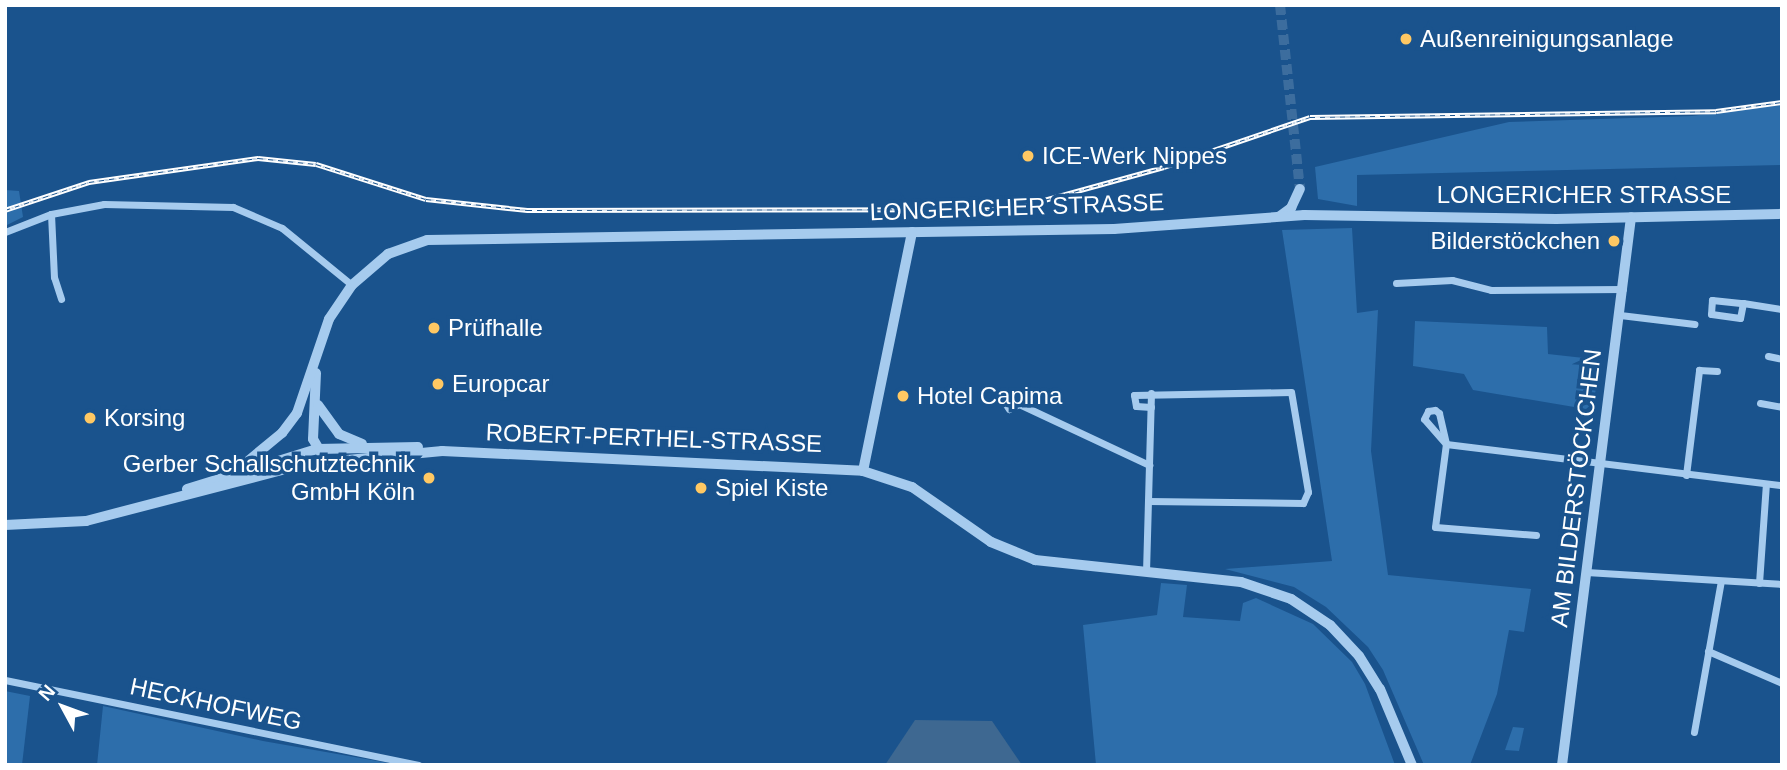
<!DOCTYPE html>
<meta charset="utf-8">
<style>
body{margin:0}
#map{position:relative;width:1787px;height:770px;overflow:hidden;background:#1a538d;font-family:Helvetica,sans-serif}
div>[style]{position:absolute}
[style*='--x']{left:calc(var(--x)*1px);top:calc(var(--y)*1px);width:calc(var(--w)*1px);rotate:calc(var(--a)*1deg)}
.green>*{inset:0;background:#2d6eab}
.water>*{inset:0;background:#3e6891}
.tertiary-tunnel>*{height:10px;margin-top:-5px;transform-origin:0;background:repeating-linear-gradient(90deg,#3c6d9e 0 10px,transparent 0 15px)}
.minor>*{height:7px;margin:-3.5px;padding:0 3.5px;transform-origin:3.5px;border-radius:3.5px;background:#a6cbee}
.tertiary>*{height:10px;margin:-5px;padding:0 5px;transform-origin:5px;border-radius:5px;background:#a6cbee}
.rail>*{height:4.5px;margin-top:-2.25px;transform-origin:0;background:repeating-linear-gradient(90deg,#1a538d 0 5px,#fff 0 10px);box-sizing:border-box;border-block:2px solid #fff}
.dots>*{width:19px;height:19px;translate:-50% -50%;box-sizing:border-box;border:4px solid #1a538d;border-radius:50%}
span{translate:-50% -50%;white-space:nowrap;text-align:center;line-height:1.15;-webkit-text-stroke:7px #1a538d;paint-order:stroke}
.poi-label{font-size:24px;color:#fff}
.left{translate:0 -50%;text-align:left}
.right{translate:-100% -50%;text-align:right}
.street-label{font-size:24px;color:#fff}
.frame{position:absolute;inset:0;border:7px solid #fff;pointer-events:none}
.north{position:absolute;left:28px;top:672px;width:70px;height:70px;-webkit-text-stroke:5px #1a538d;paint-order:stroke;rotate:311deg;font-size:19px;font-weight:700;line-height:28px;text-align:center;color:#fff}
.north::after{content:'';display:block;margin:auto;width:24px;height:32px;background:#fff;clip-path:polygon(50% 0,100% 100%,50% 72%,0 100%)}
</style>
<div id="map">
<div class="green">
<i style="clip-path:polygon(1782px 105px,1782px 165px,1357px 175px,1357px 206px,1318px 199px,1315px 167px,1509px 122px,1692px 116px)"></i>
<i style="clip-path:polygon(5px 190px,19px 191px,23px 217px,5px 226px)"></i>
<i style="clip-path:polygon(1352px 228px,1357px 313px,1378px 310px,1371px 451px,1388px 575px,1531px 589px,1524px 632px,1509px 630px,1497px 694px,1470px 765px,1424px 765px,1383px 670px,1368px 647px,1326px 607px,1294px 587px,1225px 569px,1332px 561px,1282px 230px)"></i>
<i style="clip-path:polygon(1415px 321px,1547px 327px,1548px 354px,1602px 360px,1593px 403px,1586px 409px,1473px 390px,1464px 374px,1413px 366px)"></i>
<i style="clip-path:polygon(1161px 583px,1187px 585px,1183px 617px,1240px 621px,1243px 603px,1256px 598px,1313px 624px,1352px 662px,1365px 684px,1395px 765px,1096px 765px,1083px 625px,1157px 615px)"></i>
<i style="clip-path:polygon(5px 691px,30px 696px,22px 765px,5px 765px)"></i>
<i style="clip-path:polygon(103px 706px,263px 741px,400px 765px,97px 765px)"></i>
<i style="clip-path:polygon(1513px 727px,1524px 728px,1519px 751px,1505px 750px)"></i>
</div>
<div class="water">
<i style="clip-path:polygon(915px 720px,992px 721px,1022px 765px,885px 765px)"></i>
</div>
<div class="tertiary-tunnel">
<i style="--x:1280;--y:5;--w:185;--a:83.8"></i>
</div>
<div class="minor">
<i style="--x:51;--y:214;--w:63;--a:87.3"></i>
<i style="--x:54;--y:277;--w:23;--a:72"></i>
<i style="--x:5;--y:232;--w:49;--a:-21.4"></i>
<i style="--x:51;--y:214;--w:54;--a:-10.7"></i>
<i style="--x:104;--y:204;--w:129;--a:1.3"></i>
<i style="--x:233;--y:207;--w:53;--a:23.2"></i>
<i style="--x:282;--y:228;--w:90;--a:39.2"></i>
<i style="--x:1396;--y:283;--w:56;--a:-3.1"></i>
<i style="--x:1452;--y:280;--w:40;--a:14.4"></i>
<i style="--x:1491;--y:290;--w:132;--a:-0.4"></i>
<i style="--x:1743;--y:303;--w:15;--a:101"></i>
<i style="--x:1740;--y:318;--w:29;--a:-172"></i>
<i style="--x:1711;--y:314;--w:14;--a:-86"></i>
<i style="--x:1712;--y:300;--w:31;--a:6"></i>
<i style="--x:1743;--y:303;--w:39;--a:9"></i>
<i style="--x:1620;--y:315;--w:75;--a:6.9"></i>
<i style="--x:1768;--y:356;--w:14;--a:12"></i>
<i style="--x:1760;--y:403;--w:22;--a:10"></i>
<i style="--x:1019;--y:404;--w:11;--a:153"></i>
<i style="--x:1009;--y:409;--w:11;--a:-124"></i>
<i style="--x:1003;--y:400;--w:13;--a:-29"></i>
<i style="--x:1014;--y:394;--w:11;--a:63"></i>
<i style="--x:1019;--y:404;--w:144;--a:25.1"></i>
<i style="--x:1435;--y:410;--w:5;--a:37"></i>
<i style="--x:1439;--y:413;--w:32;--a:77"></i>
<i style="--x:1446;--y:444;--w:33;--a:-131"></i>
<i style="--x:1424;--y:419;--w:9;--a:-63"></i>
<i style="--x:1428;--y:411;--w:7;--a:-8"></i>
<i style="--x:1686;--y:475;--w:106;--a:-82.9"></i>
<i style="--x:1699;--y:370;--w:18;--a:3"></i>
<i style="--x:1148;--y:501;--w:155;--a:0.7"></i>
<i style="--x:1303;--y:503;--w:12;--a:-66"></i>
<i style="--x:1308;--y:492;--w:101;--a:-99.6"></i>
<i style="--x:1291;--y:392;--w:157;--a:178.9"></i>
<i style="--x:1134;--y:395;--w:11;--a:80"></i>
<i style="--x:1136;--y:406;--w:15;--a:4"></i>
<i style="--x:1536;--y:535;--w:101;--a:-175.5"></i>
<i style="--x:1435;--y:527;--w:84;--a:-82.5"></i>
<i style="--x:1446;--y:444;--w:338;--a:7"></i>
<i style="--x:1146;--y:572;--w:179;--a:-88.4"></i>
<i style="--x:1586;--y:572;--w:196;--a:3.5"></i>
<i style="--x:1759;--y:583;--w:99;--a:-86"></i>
<i style="--x:1708;--y:651;--w:81;--a:23.4"></i>
<i style="--x:5;--y:680;--w:422;--a:11.6"></i>
<i style="--x:1694;--y:732;--w:153;--a:-79.9"></i>
</div>
<div class="tertiary">
<i style="--x:1280;--y:216;--w:14;--a:-36"></i>
<i style="--x:1291;--y:208;--w:21;--a:-65"></i>
<i style="--x:316;--y:373;--w:66;--a:92.6"></i>
<i style="--x:313;--y:439;--w:16;--a:60"></i>
<i style="--x:318;--y:405;--w:36;--a:54"></i>
<i style="--x:339;--y:434;--w:25;--a:23"></i>
<i style="--x:236;--y:471;--w:60;--a:-39.6"></i>
<i style="--x:282;--y:433;--w:25;--a:-53"></i>
<i style="--x:297;--y:413;--w:99;--a:-71.2"></i>
<i style="--x:329;--y:319;--w:41;--a:-55.9"></i>
<i style="--x:352;--y:285;--w:48;--a:-40.7"></i>
<i style="--x:388;--y:254;--w:41;--a:-19.7"></i>
<i style="--x:427;--y:240;--w:687;--a:-0.92"></i>
<i style="--x:1114;--y:229;--w:191;--a:-4.2"></i>
<i style="--x:1304;--y:215;--w:252;--a:0.9"></i>
<i style="--x:1556;--y:219;--w:226;--a:-1.3"></i>
<i style="--x:863;--y:471;--w:244;--a:-78.4"></i>
<i style="--x:187;--y:489;--w:136;--a:-17.1"></i>
<i style="--x:317;--y:449;--w:101;--a:-1.1"></i>
<i style="--x:5;--y:525;--w:81;--a:-2.8"></i>
<i style="--x:86;--y:521;--w:226;--a:-14.6"></i>
<i style="--x:305;--y:464;--w:138;--a:-5.4"></i>
<i style="--x:442;--y:451;--w:421;--a:2.7"></i>
<i style="--x:863;--y:471;--w:52;--a:18.1"></i>
<i style="--x:912;--y:487;--w:96;--a:34.8"></i>
<i style="--x:991;--y:542;--w:48;--a:22.2"></i>
<i style="--x:1035;--y:560;--w:207;--a:6.1"></i>
<i style="--x:1241;--y:582;--w:53;--a:18.8"></i>
<i style="--x:1291;--y:599;--w:47;--a:33.7"></i>
<i style="--x:1330;--y:625;--w:42;--a:46.9"></i>
<i style="--x:1359;--y:656;--w:39;--a:58"></i>
<i style="--x:1380;--y:689;--w:82;--a:67.2"></i>
<i style="--x:1562;--y:765;--w:552;--a:-82.82"></i>
</div>
<div class="rail">
<i style="--x:5;--y:210;--w:89;--a:-18.4"></i>
<i style="--x:89;--y:182;--w:171;--a:-8.1"></i>
<i style="--x:258;--y:158;--w:58;--a:5.9"></i>
<i style="--x:316;--y:164;--w:115;--a:17.7"></i>
<i style="--x:426;--y:199;--w:102;--a:6.2"></i>
<i style="--x:527;--y:210;--w:465;--a:-0.1"></i>
<i style="--x:992;--y:209;--w:34;--a:-7"></i>
<i style="--x:1026;--y:205;--w:143;--a:-15.4"></i>
<i style="--x:1164;--y:167;--w:154;--a:-18.9"></i>
<i style="--x:1310;--y:117;--w:406;--a:-0.8"></i>
<i style="--x:1716;--y:111;--w:67;--a:-7.8"></i>
</div>
<div class="dots">
<i style="left:1406px;top:39px;background:#ffc863"></i>
<i style="left:1028px;top:156px;background:#ffc863"></i>
<i style="left:1614px;top:241px;background:#ffc863"></i>
<i style="left:434px;top:328px;background:#ffc863"></i>
<i style="left:438px;top:384px;background:#ffc863"></i>
<i style="left:903px;top:396px;background:#ffc863"></i>
<i style="left:90px;top:418px;background:#ffc863"></i>
<i style="left:429px;top:478px;background:#ffc863"></i>
<i style="left:701px;top:488px;background:#ffc863"></i>
</div>
<div class="poi-label">
<span class="left" style="left:1420px;top:39px">Außenreinigungsanlage</span>
<span class="left" style="left:1042px;top:156px">ICE-Werk Nippes</span>
<span class="right" style="left:1600px;top:241px">Bilderstöckchen</span>
<span class="left" style="left:448px;top:328px">Prüfhalle</span>
<span class="left" style="left:452px;top:384px">Europcar</span>
<span class="left" style="left:917px;top:396px">Hotel Capima</span>
<span class="left" style="left:104px;top:418px">Korsing</span>
<span class="right" style="left:415px;top:478px">Gerber Schallschutztechnik<br>GmbH Köln</span>
<span class="left" style="left:715px;top:488px">Spiel Kiste</span>
</div>
<div class="street-label">
<span style="left:1584px;top:195px">LONGERICHER STRASSE</span>
<span style="left:1017px;top:207px;rotate:-2deg">LONGERICHER STRASSE</span>
<span style="left:654px;top:438px;rotate:2deg">ROBERT-PERTHEL-STRASSE</span>
<span style="left:1576px;top:488px;rotate:-83deg">AM BILDERSTÖCKCHEN</span>
<span style="left:216px;top:704px;rotate:12deg">HECKHOFWEG</span>
</div>
<div class="frame"></div>
<div class="north">N</div>
</div>
